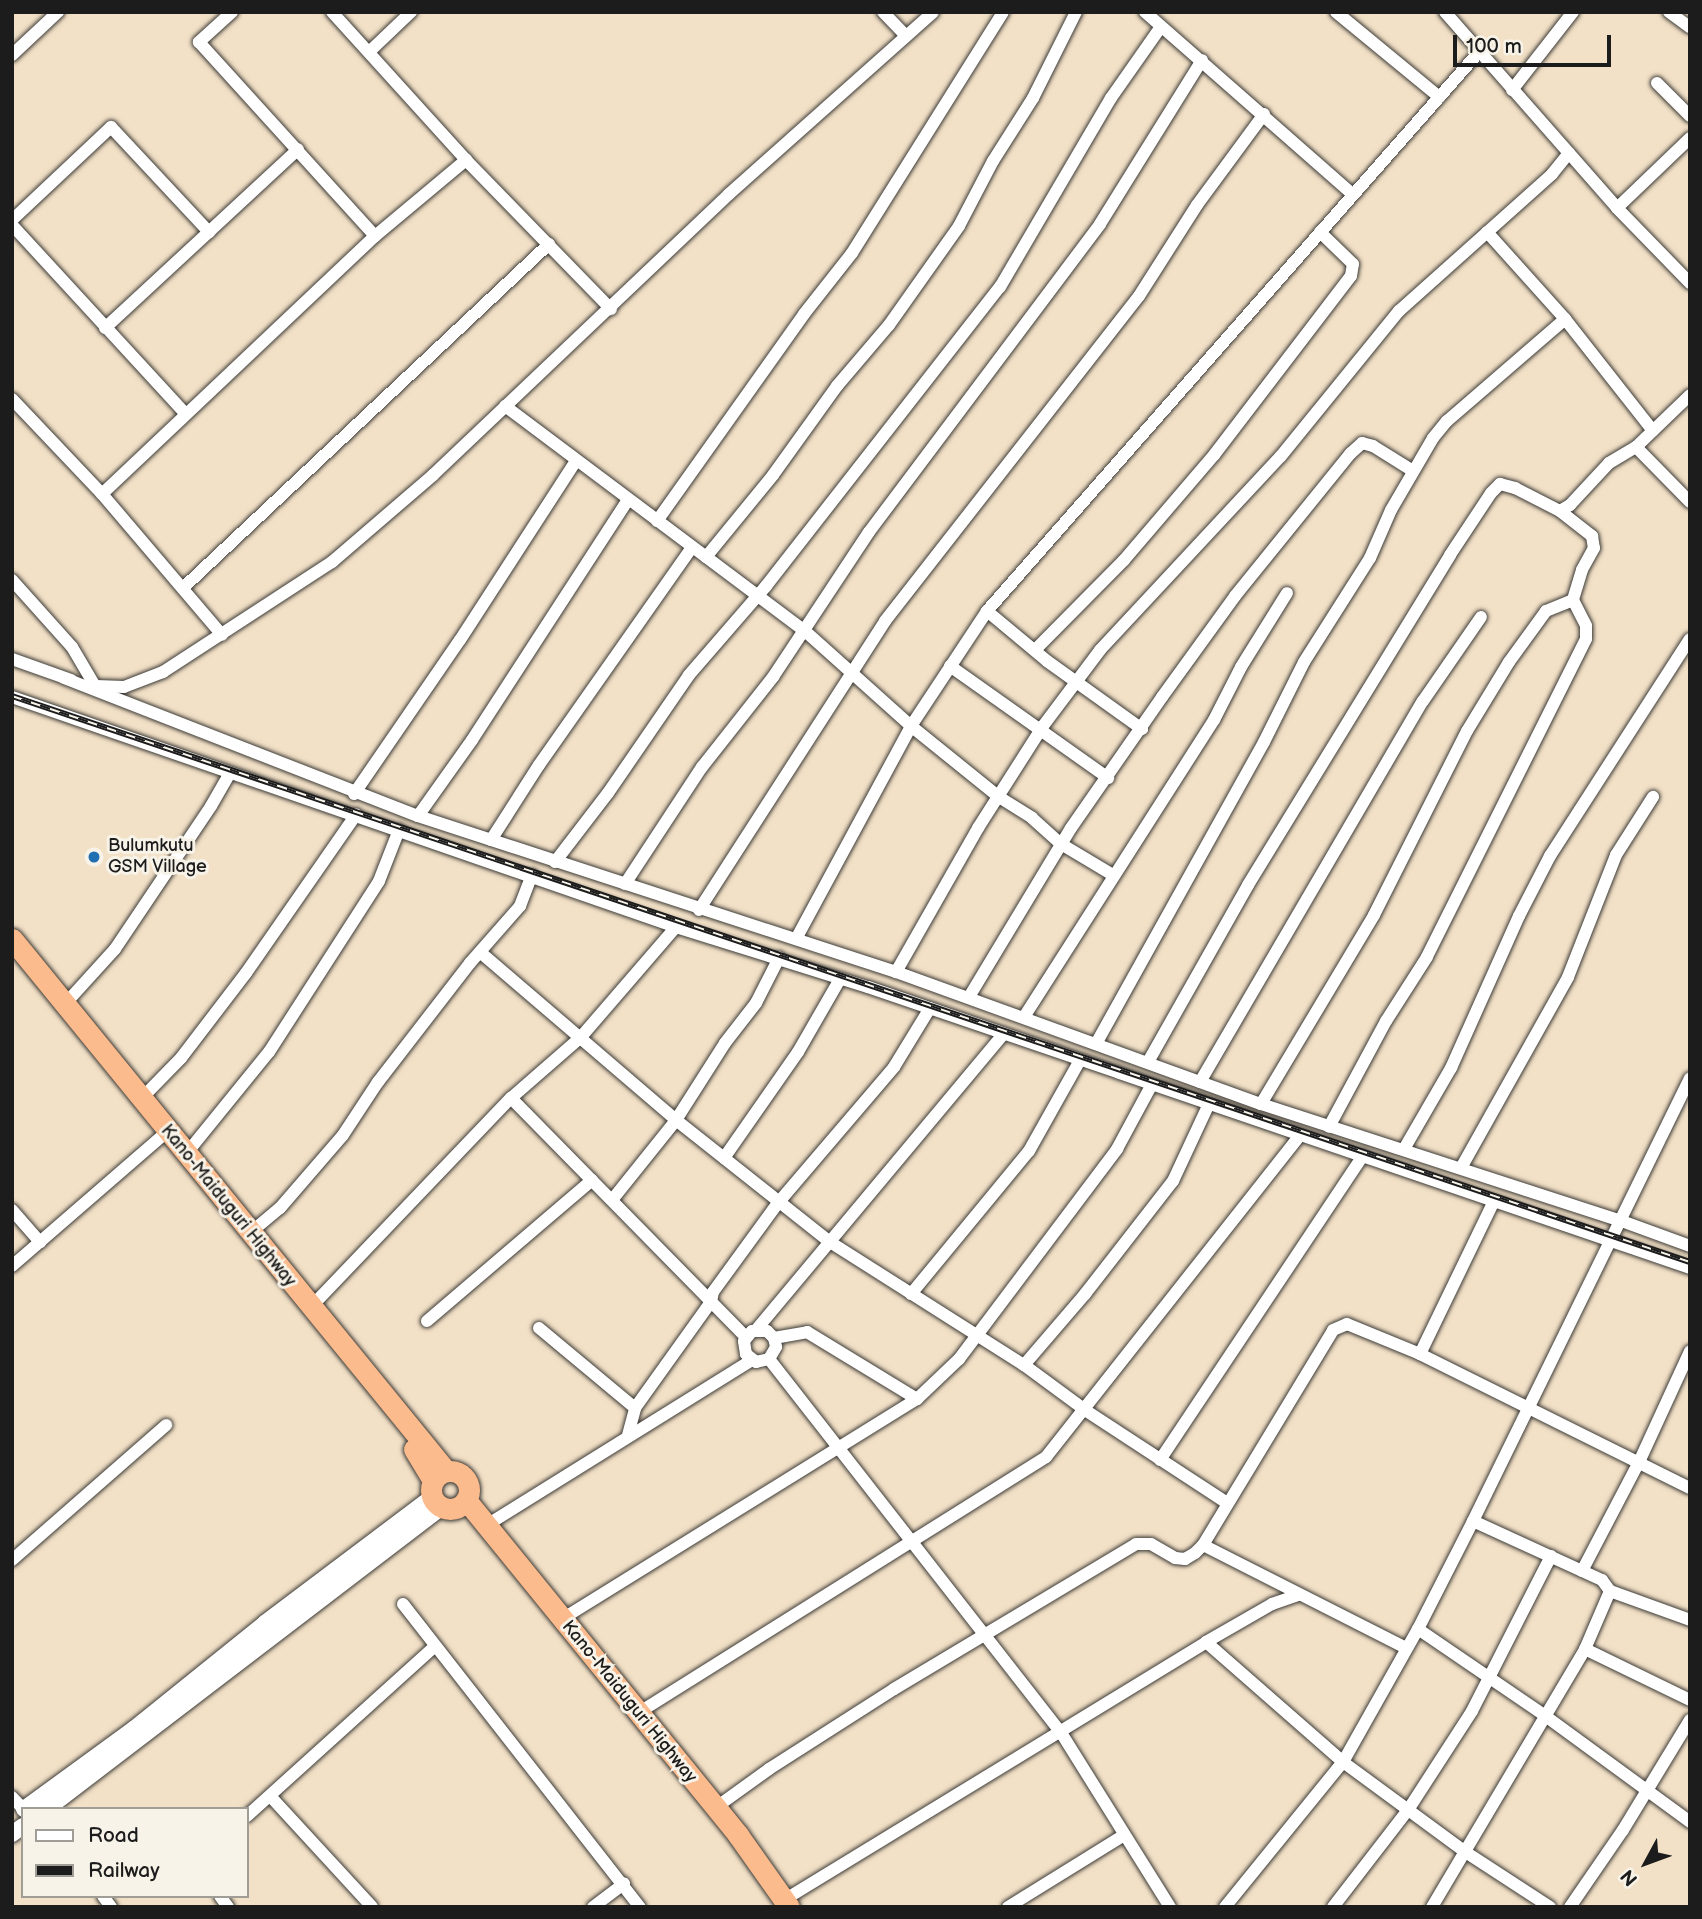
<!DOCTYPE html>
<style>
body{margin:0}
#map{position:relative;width:1702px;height:1919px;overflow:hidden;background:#f3e1c7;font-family:"Balsamiq Sans",sans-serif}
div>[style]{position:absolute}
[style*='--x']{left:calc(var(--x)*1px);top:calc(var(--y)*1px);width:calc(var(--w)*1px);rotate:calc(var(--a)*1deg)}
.roads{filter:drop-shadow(0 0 2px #3c3a36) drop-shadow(0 0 2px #3c3a36)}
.minor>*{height:12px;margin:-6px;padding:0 6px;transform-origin:6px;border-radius:6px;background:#fff}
.tertiary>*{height:16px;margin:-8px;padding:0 8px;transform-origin:8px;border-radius:8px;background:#fff}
.trunk>*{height:21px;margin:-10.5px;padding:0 10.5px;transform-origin:10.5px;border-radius:10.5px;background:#fbbb8d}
.trunk>.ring{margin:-10.5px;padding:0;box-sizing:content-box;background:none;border:21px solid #fbbb8d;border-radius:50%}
.rail>*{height:6px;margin-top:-3px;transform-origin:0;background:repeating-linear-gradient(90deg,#f7f3e8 0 10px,#1c1c1c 0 20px);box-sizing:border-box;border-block:2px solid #1c1c1c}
.dots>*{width:19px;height:19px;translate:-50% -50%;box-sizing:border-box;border:4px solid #f7f3e8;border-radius:50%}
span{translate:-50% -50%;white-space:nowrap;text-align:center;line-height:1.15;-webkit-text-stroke:6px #f7f3e8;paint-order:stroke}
.poi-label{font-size:18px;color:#1c1c1c}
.left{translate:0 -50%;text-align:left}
.street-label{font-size:18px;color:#1c1c1c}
.frame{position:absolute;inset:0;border:14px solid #1c1c1c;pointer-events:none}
.legend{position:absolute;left:21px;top:1807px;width:228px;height:91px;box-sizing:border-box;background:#f7f3e8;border:2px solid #9f9d96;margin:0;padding:9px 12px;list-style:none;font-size:21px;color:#1c1c1c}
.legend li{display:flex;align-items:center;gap:14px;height:35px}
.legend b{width:35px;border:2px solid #9f9d96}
.north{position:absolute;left:1611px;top:1828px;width:70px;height:70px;-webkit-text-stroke:5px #f7f3e8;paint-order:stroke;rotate:229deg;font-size:19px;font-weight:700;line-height:28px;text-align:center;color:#1c1c1c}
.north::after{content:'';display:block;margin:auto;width:24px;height:32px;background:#1c1c1c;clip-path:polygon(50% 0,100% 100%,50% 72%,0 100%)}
.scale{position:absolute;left:1453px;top:35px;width:158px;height:32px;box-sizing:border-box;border:4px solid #1c1c1c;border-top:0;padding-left:9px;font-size:21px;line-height:24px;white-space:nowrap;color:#1c1c1c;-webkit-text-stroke:5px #f7f3e8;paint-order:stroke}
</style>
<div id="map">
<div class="roads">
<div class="minor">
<i style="--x:232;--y:12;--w:45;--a:137.7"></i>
<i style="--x:199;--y:42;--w:262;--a:47.8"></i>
<i style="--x:332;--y:12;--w:200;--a:47.8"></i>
<i style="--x:466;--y:160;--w:208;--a:45.8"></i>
<i style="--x:883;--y:12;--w:33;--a:46"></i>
<i style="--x:1145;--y:12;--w:277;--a:41.3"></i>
<i style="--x:1336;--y:12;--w:134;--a:39.5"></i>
<i style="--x:1445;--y:12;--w:261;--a:48.7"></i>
<i style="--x:1617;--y:208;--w:105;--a:45.8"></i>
<i style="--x:1669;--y:12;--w:26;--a:36"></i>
<i style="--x:369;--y:52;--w:58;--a:-43.6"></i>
<i style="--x:12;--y:55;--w:63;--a:-43.1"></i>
<i style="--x:1657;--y:83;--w:47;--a:45"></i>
<i style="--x:1512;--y:90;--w:99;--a:-52"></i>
<i style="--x:1617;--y:208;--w:101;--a:-43.8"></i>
<i style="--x:12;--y:220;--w:136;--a:-43.2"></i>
<i style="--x:111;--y:127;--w:144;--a:47"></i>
<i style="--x:12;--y:225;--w:255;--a:47.4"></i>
<i style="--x:1487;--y:232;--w:117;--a:48.1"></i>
<i style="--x:1565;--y:319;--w:142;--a:51.8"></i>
<i style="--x:105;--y:328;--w:263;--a:-42.8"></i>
<i style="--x:12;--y:399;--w:131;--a:46.5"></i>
<i style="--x:102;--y:494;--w:185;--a:49.6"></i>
<i style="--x:505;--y:406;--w:375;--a:36.9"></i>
<i style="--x:805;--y:631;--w:142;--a:41.9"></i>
<i style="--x:911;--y:726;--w:113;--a:38.9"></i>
<i style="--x:999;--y:797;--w:39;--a:32"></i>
<i style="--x:1032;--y:818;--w:39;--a:42"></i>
<i style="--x:1061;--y:844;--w:61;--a:30.8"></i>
<i style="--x:1636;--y:447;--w:77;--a:45.5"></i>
<i style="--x:102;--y:494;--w:376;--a:-43.4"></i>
<i style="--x:375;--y:236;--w:119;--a:-39.9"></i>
<i style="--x:1560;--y:511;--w:12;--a:-31"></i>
<i style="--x:1570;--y:505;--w:57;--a:-47.1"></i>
<i style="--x:1609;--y:463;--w:31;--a:-31"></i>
<i style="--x:1636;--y:447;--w:75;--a:-43.9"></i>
<i style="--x:657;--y:521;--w:254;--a:-54.6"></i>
<i style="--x:804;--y:314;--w:78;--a:-51.8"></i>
<i style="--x:852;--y:253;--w:284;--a:-57.9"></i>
<i style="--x:706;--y:557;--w:106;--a:-50.7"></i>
<i style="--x:773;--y:475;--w:110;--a:-54.3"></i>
<i style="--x:837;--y:386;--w:80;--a:-49.6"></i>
<i style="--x:889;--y:325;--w:121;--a:-54.7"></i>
<i style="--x:959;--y:226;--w:73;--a:-62.4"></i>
<i style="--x:993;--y:161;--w:75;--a:-57.6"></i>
<i style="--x:1033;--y:98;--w:96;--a:-63.4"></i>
<i style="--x:12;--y:580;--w:90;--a:48.2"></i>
<i style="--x:72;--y:647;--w:45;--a:59.5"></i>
<i style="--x:184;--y:587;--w:501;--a:-43.22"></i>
<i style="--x:987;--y:611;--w:78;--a:39.8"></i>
<i style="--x:1047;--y:661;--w:117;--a:35.6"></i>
<i style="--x:1035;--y:650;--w:127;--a:-45.3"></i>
<i style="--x:1124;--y:560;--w:138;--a:-49.4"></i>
<i style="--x:1214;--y:455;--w:225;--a:-52.6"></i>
<i style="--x:1351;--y:276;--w:12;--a:-81"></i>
<i style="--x:1353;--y:264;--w:46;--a:-135.9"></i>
<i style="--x:12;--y:659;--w:63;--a:19.6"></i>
<i style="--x:950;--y:666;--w:194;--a:35.3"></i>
<i style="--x:64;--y:678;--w:380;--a:21.3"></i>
<i style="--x:418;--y:816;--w:503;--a:18.07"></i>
<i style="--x:896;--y:972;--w:388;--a:19.9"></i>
<i style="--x:1261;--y:1104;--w:376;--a:18"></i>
<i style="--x:1619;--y:1220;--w:76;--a:20.1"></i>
<i style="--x:96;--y:686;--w:28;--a:2"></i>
<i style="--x:124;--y:687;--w:42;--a:-21"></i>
<i style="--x:163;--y:672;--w:202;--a:-33.1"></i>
<i style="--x:332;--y:562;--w:133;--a:-40.7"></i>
<i style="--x:433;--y:475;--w:408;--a:-43.5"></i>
<i style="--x:729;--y:194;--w:273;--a:-41.7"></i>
<i style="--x:12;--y:697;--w:703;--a:19.11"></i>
<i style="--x:676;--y:927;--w:201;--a:17.4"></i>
<i style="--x:868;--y:987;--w:869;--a:18.87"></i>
<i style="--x:354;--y:794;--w:187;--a:-55.5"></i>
<i style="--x:460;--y:640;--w:213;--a:-57.1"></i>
<i style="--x:418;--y:816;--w:93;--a:-54.6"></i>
<i style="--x:472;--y:740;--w:286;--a:-57"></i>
<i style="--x:491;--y:840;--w:89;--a:-57.4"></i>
<i style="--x:539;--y:765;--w:266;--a:-54.9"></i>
<i style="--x:555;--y:862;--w:87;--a:-52.5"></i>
<i style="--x:608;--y:793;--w:143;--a:-55.5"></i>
<i style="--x:689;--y:675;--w:118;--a:-49.1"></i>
<i style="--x:766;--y:586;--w:380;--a:-52"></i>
<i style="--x:1000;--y:287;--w:219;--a:-59.6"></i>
<i style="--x:1111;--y:98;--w:85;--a:-55"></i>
<i style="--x:625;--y:884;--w:140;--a:-56.7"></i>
<i style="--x:702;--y:767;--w:115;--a:-51.7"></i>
<i style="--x:773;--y:677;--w:174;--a:-56.5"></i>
<i style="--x:869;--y:532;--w:385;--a:-53.1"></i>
<i style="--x:1100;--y:224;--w:193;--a:-58.1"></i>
<i style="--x:699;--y:910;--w:344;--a:-57.2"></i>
<i style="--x:885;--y:621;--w:412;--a:-52"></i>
<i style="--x:1139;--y:296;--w:108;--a:-57.5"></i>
<i style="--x:1197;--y:205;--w:113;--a:-53.6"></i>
<i style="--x:796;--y:939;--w:242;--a:-61.6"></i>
<i style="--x:911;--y:726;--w:138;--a:-56.5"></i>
<i style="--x:987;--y:611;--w:745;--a:-48.65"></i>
<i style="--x:480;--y:952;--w:258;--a:40.6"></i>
<i style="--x:676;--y:1120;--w:196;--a:38.4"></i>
<i style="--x:830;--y:1242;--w:230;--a:32.4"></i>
<i style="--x:1024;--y:1365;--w:76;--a:36.4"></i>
<i style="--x:1085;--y:1410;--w:170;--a:33.2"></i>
<i style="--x:896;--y:972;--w:166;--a:-60.3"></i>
<i style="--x:978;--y:828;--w:121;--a:-57.5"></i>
<i style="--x:1043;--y:726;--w:95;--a:-53.1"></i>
<i style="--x:1100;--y:650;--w:265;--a:-47"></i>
<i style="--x:1281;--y:456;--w:187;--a:-50.9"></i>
<i style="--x:1399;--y:311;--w:205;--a:-41.8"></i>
<i style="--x:1552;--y:174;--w:27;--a:-51"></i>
<i style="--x:969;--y:997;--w:197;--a:-58.9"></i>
<i style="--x:1071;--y:828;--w:160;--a:-55.2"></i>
<i style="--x:1162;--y:697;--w:125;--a:-54.1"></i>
<i style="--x:1235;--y:596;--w:184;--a:-51"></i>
<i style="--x:1351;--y:453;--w:15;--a:-42"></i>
<i style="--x:1362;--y:443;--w:11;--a:15"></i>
<i style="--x:1373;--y:446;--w:47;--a:32"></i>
<i style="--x:65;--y:1004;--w:74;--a:-47.7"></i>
<i style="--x:115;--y:949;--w:172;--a:-56.1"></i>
<i style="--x:211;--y:806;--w:38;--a:-60"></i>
<i style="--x:1024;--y:1017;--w:353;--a:-57.4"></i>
<i style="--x:1214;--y:720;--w:59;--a:-63"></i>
<i style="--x:1241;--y:667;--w:87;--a:-58.1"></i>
<i style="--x:1097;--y:1042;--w:343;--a:-60.9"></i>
<i style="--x:1264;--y:742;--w:89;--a:-63.4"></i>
<i style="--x:1304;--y:662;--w:123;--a:-57.6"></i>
<i style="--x:1370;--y:558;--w:52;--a:-66.4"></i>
<i style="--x:1391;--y:510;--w:83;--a:-59.7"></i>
<i style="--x:1433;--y:438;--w:22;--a:-51"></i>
<i style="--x:1447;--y:421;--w:156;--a:-40.8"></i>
<i style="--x:1148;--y:1062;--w:203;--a:-60.5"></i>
<i style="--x:1248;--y:885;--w:387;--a:-58.5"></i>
<i style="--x:1450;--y:555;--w:74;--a:-56.5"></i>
<i style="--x:1491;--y:493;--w:13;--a:-45"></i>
<i style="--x:1500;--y:484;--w:16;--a:15"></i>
<i style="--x:1515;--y:488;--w:51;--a:27.1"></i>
<i style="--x:1560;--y:511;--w:41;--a:38"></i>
<i style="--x:1592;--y:536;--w:12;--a:81"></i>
<i style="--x:1594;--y:548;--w:25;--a:119"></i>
<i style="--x:1582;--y:570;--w:31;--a:107"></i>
<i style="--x:1573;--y:600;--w:29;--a:63"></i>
<i style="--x:1586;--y:626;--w:13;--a:90"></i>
<i style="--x:1586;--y:639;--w:356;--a:116.6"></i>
<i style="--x:1427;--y:957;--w:76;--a:122.6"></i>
<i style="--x:1386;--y:1021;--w:120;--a:118.3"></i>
<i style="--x:1200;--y:1082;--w:441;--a:-59.7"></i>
<i style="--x:1423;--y:701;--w:102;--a:-55.4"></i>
<i style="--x:511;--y:1098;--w:335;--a:45.5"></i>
<i style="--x:141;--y:1099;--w:57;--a:-45.7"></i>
<i style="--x:181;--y:1058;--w:107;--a:-52.6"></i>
<i style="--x:246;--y:973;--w:193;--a:-55.2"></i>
<i style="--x:1261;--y:1104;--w:220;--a:-59.1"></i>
<i style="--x:1374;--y:915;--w:206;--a:-63.2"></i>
<i style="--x:1467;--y:731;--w:81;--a:-58.7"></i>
<i style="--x:1509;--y:662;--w:63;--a:-54"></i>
<i style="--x:1546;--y:611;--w:29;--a:-22"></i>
<i style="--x:1404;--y:1149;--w:94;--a:-59.9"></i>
<i style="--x:1451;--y:1068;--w:167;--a:-65.9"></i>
<i style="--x:1519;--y:916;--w:68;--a:-62.7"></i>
<i style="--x:1550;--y:856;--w:258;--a:-57.2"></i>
<i style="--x:186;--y:1154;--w:132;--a:-50.9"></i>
<i style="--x:269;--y:1052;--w:203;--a:-57.2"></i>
<i style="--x:379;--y:881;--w:55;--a:-68.6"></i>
<i style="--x:724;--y:1158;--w:129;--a:-55.1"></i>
<i style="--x:798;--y:1052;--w:84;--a:-60.1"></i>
<i style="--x:1461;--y:1168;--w:219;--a:-60.7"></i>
<i style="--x:1568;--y:977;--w:131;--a:-68.5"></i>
<i style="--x:1616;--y:855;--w:69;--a:-57.5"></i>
<i style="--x:612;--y:1200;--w:102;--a:-51.3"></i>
<i style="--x:676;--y:1120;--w:91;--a:-57.5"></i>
<i style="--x:725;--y:1043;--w:51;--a:-52.2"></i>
<i style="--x:756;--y:1003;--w:51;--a:-62.9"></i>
<i style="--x:12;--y:1210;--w:43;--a:48.8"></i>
<i style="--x:250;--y:1233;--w:39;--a:-40"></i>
<i style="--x:280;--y:1208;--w:96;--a:-49.2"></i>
<i style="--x:343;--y:1135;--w:64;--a:-56.6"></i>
<i style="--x:378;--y:1082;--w:150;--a:-52.3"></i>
<i style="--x:470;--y:963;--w:76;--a:-48.7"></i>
<i style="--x:520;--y:906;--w:33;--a:-69"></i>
<i style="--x:12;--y:1266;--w:197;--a:-40.9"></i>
<i style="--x:911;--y:1294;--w:185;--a:-50.5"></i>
<i style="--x:1029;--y:1151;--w:104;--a:-60.7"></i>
<i style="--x:310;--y:1308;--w:291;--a:-46.3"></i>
<i style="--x:511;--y:1098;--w:93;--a:-41.1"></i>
<i style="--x:581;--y:1037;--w:145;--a:-49.2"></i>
<i style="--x:427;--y:1321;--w:217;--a:-40.5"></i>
<i style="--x:539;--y:1328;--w:125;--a:39.8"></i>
<i style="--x:756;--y:1330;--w:385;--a:-50.1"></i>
<i style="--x:774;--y:1338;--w:9;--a:77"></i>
<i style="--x:776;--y:1347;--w:14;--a:120"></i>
<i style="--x:769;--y:1359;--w:13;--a:167"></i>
<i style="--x:756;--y:1362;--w:13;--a:-141"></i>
<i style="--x:746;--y:1354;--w:13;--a:-99"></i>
<i style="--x:744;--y:1341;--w:13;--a:-51"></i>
<i style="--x:752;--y:1331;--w:15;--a:0"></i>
<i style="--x:767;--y:1331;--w:10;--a:45"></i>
<i style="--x:774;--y:1338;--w:34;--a:-10"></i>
<i style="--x:807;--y:1332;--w:129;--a:31.3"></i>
<i style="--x:1420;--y:1354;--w:170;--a:-64.2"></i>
<i style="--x:769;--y:1359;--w:472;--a:52"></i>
<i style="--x:1060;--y:1731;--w:208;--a:58"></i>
<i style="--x:1024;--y:1365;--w:94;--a:-49.3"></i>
<i style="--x:1085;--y:1294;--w:143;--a:-52.1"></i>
<i style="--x:1173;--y:1181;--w:83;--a:-65"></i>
<i style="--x:628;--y:1435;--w:28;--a:-75"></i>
<i style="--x:635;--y:1408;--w:130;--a:-54.4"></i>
<i style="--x:711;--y:1302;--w:10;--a:-79"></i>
<i style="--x:713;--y:1292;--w:110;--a:-53.9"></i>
<i style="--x:778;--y:1203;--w:179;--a:-49.5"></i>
<i style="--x:894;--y:1067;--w:69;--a:-58.6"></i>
<i style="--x:1160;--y:1460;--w:366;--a:-56.3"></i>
<i style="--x:1473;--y:1521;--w:142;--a:24.6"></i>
<i style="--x:1602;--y:1580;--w:14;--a:54"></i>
<i style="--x:1610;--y:1591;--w:85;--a:19.9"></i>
<i style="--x:487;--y:1525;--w:312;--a:-31.9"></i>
<i style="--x:1203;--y:1545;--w:228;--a:26.9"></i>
<i style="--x:12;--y:1560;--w:205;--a:-41.2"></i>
<i style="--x:1582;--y:1571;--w:123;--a:-62.4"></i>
<i style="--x:1639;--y:1462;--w:122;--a:-65.3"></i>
<i style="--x:403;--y:1604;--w:385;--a:52"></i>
<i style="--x:562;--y:1619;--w:418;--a:-31.8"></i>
<i style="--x:917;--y:1399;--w:58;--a:-43.6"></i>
<i style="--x:959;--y:1359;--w:263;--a:-53"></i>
<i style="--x:1117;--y:1149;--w:72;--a:-61.6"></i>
<i style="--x:1418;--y:1629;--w:153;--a:34.3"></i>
<i style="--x:1544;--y:1715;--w:181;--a:36.2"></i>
<i style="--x:1206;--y:1642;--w:182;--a:41.2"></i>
<i style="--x:1343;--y:1762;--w:150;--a:36.3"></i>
<i style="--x:1464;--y:1851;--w:103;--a:33.1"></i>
<i style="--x:1585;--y:1649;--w:117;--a:25.9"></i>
<i style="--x:638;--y:1713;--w:482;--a:-32.1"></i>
<i style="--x:1046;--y:1457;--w:408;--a:-51.7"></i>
<i style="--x:12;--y:1797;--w:16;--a:47"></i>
<i style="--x:271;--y:1797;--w:149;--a:47.4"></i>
<i style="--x:715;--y:1808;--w:67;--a:-35.8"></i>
<i style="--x:769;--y:1769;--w:148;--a:-32.6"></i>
<i style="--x:894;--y:1689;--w:282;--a:-30.9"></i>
<i style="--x:1136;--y:1544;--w:15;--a:0"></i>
<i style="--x:1151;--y:1544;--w:28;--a:30"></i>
<i style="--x:1175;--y:1558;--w:10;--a:6"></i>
<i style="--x:1185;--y:1559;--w:12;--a:-31"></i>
<i style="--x:1195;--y:1553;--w:11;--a:-45"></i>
<i style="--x:1203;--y:1545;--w:251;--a:-58.8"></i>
<i style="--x:1333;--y:1330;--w:15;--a:-23"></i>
<i style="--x:1347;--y:1324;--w:79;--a:22.3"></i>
<i style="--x:1420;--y:1354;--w:301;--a:26.4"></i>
<i style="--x:247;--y:1816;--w:253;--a:-42.1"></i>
<i style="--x:103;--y:1896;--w:14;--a:54"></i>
<i style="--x:220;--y:1896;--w:14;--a:54"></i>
<i style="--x:784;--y:1900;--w:495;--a:-31.4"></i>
<i style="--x:1206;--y:1642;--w:76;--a:-29.9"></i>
<i style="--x:1272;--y:1604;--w:28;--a:-19"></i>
<i style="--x:593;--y:1907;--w:39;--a:-37"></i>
<i style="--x:1008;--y:1907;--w:137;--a:-31.8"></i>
<i style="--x:1225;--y:1907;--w:187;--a:-50.9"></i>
<i style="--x:1343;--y:1762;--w:153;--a:-60.6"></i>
<i style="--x:1418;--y:1629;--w:121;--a:-63"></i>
<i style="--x:1473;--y:1521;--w:493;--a:-63.9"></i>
<i style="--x:1333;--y:1907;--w:123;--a:-52.3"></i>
<i style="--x:1408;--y:1810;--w:118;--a:-57.1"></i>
<i style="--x:1472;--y:1711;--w:174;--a:-63"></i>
<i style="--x:1432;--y:1907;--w:300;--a:-59.3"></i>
<i style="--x:1585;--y:1649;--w:63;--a:-66.7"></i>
<i style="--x:1570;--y:1907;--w:93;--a:-55.5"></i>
<i style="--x:1623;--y:1830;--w:129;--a:-58.7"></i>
</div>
<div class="tertiary">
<i style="--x:24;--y:1809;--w:137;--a:-36.1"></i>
<i style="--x:135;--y:1728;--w:167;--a:-38.9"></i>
<i style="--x:265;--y:1623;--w:209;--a:-37"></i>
<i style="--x:47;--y:1809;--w:497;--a:-37.4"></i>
<i style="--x:12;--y:1834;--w:14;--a:-36"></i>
</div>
<div class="trunk">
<i style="--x:12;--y:939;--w:687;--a:50.79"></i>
<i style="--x:414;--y:1449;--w:37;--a:59"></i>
<i class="ring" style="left:431px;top:1471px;width:17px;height:17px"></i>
<i style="--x:466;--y:1500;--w:432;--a:50.9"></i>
<i style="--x:738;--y:1835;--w:88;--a:54.7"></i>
</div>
</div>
<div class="rail">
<i style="--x:12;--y:696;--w:1771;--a:18.64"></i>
</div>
<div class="dots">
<i style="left:94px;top:857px;background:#1f6fb2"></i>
</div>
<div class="poi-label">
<span class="left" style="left:108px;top:857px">Bulumkutu<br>GSM Village</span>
</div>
<div class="street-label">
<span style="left:228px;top:1206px;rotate:51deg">Kano-Maiduguri Highway</span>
<span style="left:629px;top:1702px;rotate:51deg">Kano-Maiduguri Highway</span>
</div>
<div class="frame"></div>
<ul class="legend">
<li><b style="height:9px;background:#fff"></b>Road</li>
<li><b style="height:9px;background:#1c1c1c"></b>Railway</li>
</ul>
<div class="north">N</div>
<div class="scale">100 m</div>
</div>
